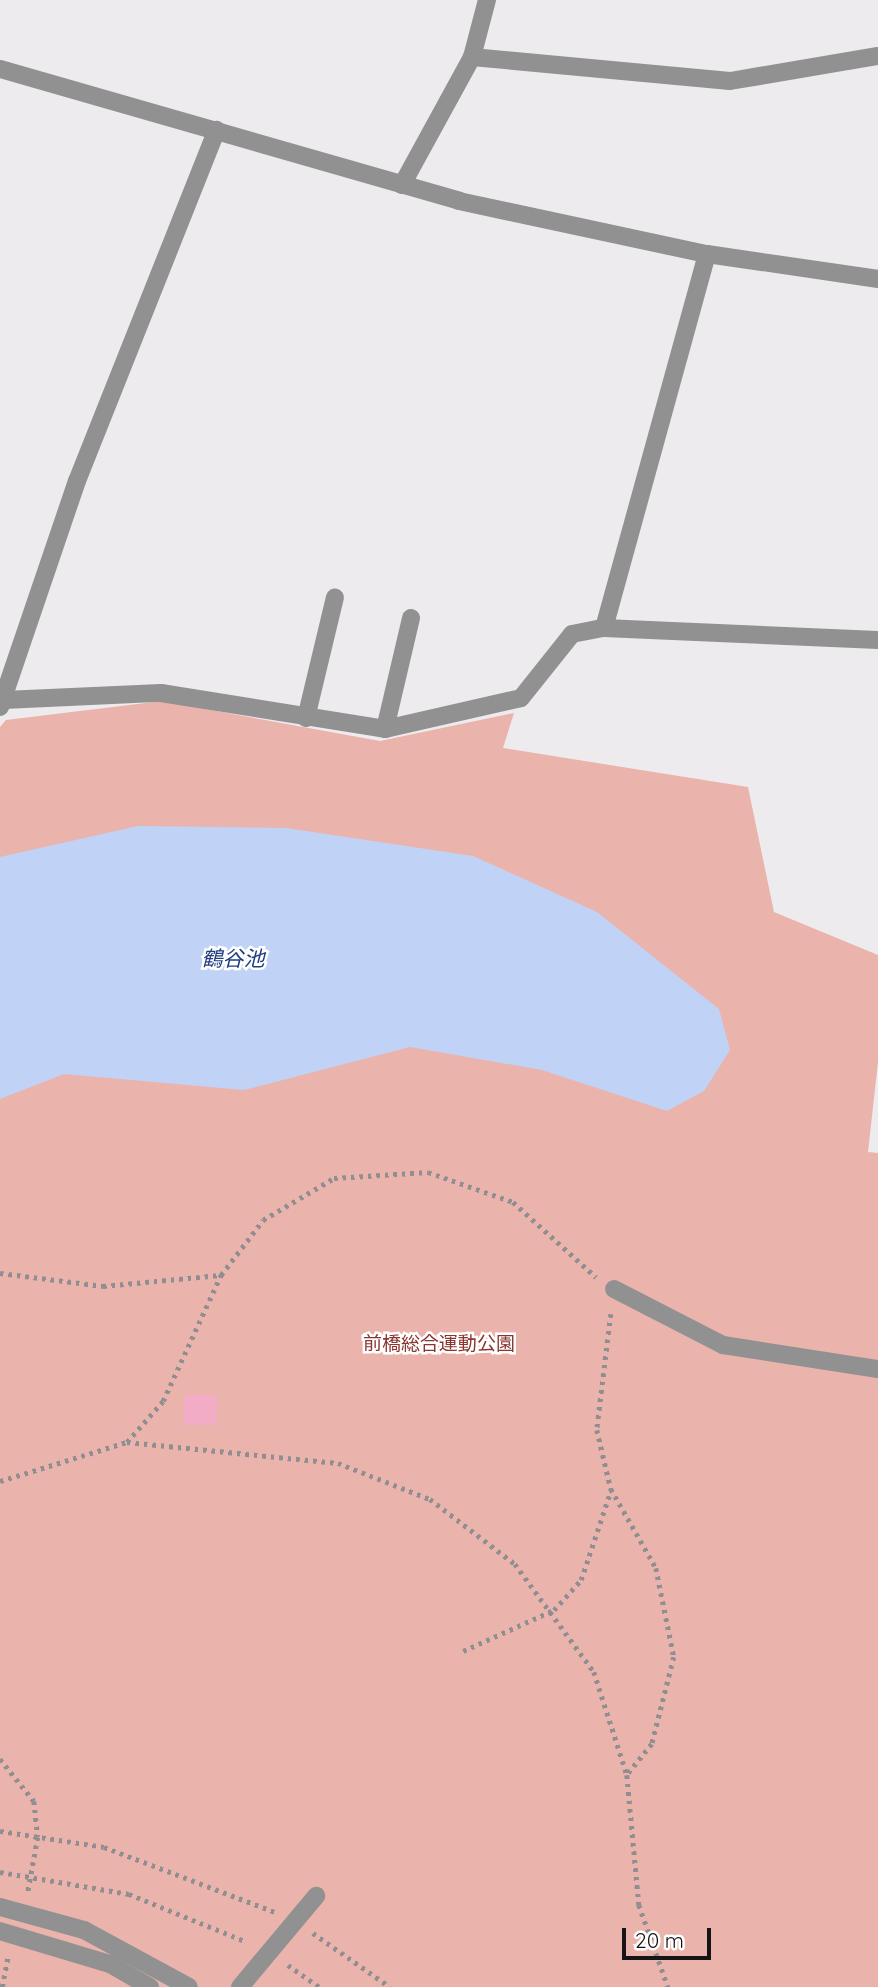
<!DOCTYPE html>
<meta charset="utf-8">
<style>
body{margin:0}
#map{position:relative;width:878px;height:1987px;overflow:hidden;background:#eeebee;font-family:Quicksand,"Noto Sans JP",sans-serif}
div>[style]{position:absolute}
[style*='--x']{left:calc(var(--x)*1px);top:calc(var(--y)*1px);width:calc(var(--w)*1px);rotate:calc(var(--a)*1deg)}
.green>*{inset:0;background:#eab4ad}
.water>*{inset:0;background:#c0d2f5}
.building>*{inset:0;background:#f2acc5;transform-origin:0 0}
.path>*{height:4.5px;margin-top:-2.25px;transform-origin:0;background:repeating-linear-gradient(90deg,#908e90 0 3.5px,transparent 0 8.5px)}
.minor>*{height:18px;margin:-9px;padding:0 9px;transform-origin:9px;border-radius:9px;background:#919192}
span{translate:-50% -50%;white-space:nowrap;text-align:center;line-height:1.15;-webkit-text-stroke:5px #fff;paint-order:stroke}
.park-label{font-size:19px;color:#8a352f}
.water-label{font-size:21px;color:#203e80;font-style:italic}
.scale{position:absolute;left:622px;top:1928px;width:89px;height:32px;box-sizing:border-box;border:4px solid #161516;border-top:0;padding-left:9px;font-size:21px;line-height:24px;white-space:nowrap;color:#161516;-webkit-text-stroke:5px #fff;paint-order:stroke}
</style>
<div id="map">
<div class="green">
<i style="clip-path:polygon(162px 701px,380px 741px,514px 713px,503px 748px,748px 787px,774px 912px,878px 955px,878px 1062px,868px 1152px,878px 1153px,878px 1987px,0 1987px,0 727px,6px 720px)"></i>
</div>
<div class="water">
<i style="clip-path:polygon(138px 826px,286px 828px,473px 856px,597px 912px,719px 1009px,730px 1050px,704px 1091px,667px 1111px,542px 1070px,410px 1047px,244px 1090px,64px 1074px,0 1099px,0 857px)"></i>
</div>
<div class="building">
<i style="left:217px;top:1395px;width:30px;height:33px;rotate:90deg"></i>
</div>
<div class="path">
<i style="--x:0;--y:1273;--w:104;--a:7.2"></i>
<i style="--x:103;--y:1286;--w:118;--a:-5.4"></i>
<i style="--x:611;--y:1314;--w:117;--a:96.9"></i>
<i style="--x:597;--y:1430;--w:61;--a:76.7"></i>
<i style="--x:611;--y:1489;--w:91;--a:60.3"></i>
<i style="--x:656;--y:1568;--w:91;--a:78.6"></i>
<i style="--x:674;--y:1657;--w:90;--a:104.2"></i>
<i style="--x:652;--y:1744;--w:40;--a:129"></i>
<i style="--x:127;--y:1442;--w:55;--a:-48.7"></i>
<i style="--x:163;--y:1401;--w:139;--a:-65.3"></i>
<i style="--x:221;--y:1275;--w:69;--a:-52.6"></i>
<i style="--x:263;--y:1220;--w:82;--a:-30.6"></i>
<i style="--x:334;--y:1178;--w:94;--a:-3.7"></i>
<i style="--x:428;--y:1172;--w:90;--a:19.4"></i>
<i style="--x:513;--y:1202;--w:112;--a:42.1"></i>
<i style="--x:0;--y:1481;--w:133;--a:-17.1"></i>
<i style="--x:127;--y:1442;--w:212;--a:5.7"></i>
<i style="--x:338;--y:1463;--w:99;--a:21.4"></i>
<i style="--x:430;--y:1499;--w:107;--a:37.4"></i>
<i style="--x:515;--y:1564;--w:134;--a:53.8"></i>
<i style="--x:594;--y:1672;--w:108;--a:72.2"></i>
<i style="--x:627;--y:1775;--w:131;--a:84.7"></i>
<i style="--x:639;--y:1905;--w:87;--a:70.5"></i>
<i style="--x:463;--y:1651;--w:100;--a:-24.3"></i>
<i style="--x:554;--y:1610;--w:40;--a:-48"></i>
<i style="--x:581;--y:1580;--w:95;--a:-71.6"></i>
<i style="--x:0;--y:1759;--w:54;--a:51"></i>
<i style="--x:34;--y:1801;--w:36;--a:84"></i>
<i style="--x:38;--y:1837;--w:56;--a:100.3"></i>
<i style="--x:0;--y:1831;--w:105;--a:8.7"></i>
<i style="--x:104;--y:1847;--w:183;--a:20.8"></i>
<i style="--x:0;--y:1872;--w:131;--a:9.7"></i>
<i style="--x:129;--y:1894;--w:127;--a:22.1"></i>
<i style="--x:313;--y:1933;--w:94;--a:35"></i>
<i style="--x:288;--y:1965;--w:38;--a:35"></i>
<i style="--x:2;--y:1987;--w:31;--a:-79"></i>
</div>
<div class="minor">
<i style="--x:472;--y:57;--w:59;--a:-75.3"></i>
<i style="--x:0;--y:69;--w:478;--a:16"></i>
<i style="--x:459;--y:201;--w:254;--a:12.1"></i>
<i style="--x:707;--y:254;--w:173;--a:8.3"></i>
<i style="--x:402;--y:185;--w:146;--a:-61.3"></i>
<i style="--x:472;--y:57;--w:259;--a:5.3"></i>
<i style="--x:730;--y:81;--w:150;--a:-9.6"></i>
<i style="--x:604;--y:628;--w:388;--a:-74.6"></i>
<i style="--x:4;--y:700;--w:157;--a:-2.6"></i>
<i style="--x:161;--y:693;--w:227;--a:9.1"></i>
<i style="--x:385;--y:729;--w:139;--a:-12.8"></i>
<i style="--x:521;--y:698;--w:82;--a:-51.4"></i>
<i style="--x:572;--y:634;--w:33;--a:-11"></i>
<i style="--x:604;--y:628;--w:274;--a:2.5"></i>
<i style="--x:0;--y:707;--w:239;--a:-71.2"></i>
<i style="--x:77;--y:481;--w:378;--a:-68.3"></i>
<i style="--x:306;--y:718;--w:124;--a:-76.5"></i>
<i style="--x:385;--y:729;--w:114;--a:-76.8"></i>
<i style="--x:614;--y:1289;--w:123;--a:27.2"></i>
<i style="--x:723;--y:1345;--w:157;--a:8.8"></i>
<i style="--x:0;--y:1907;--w:87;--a:15.3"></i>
<i style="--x:84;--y:1930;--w:119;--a:28.5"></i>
<i style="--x:0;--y:1931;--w:115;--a:16.7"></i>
<i style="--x:110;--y:1964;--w:46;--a:29.9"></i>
<i style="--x:240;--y:1987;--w:119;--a:-50.1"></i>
</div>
<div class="park-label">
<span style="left:439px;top:1344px">前橋総合運動公園</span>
</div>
<div class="water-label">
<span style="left:233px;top:958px">鶴谷池</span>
</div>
<div class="scale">20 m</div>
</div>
